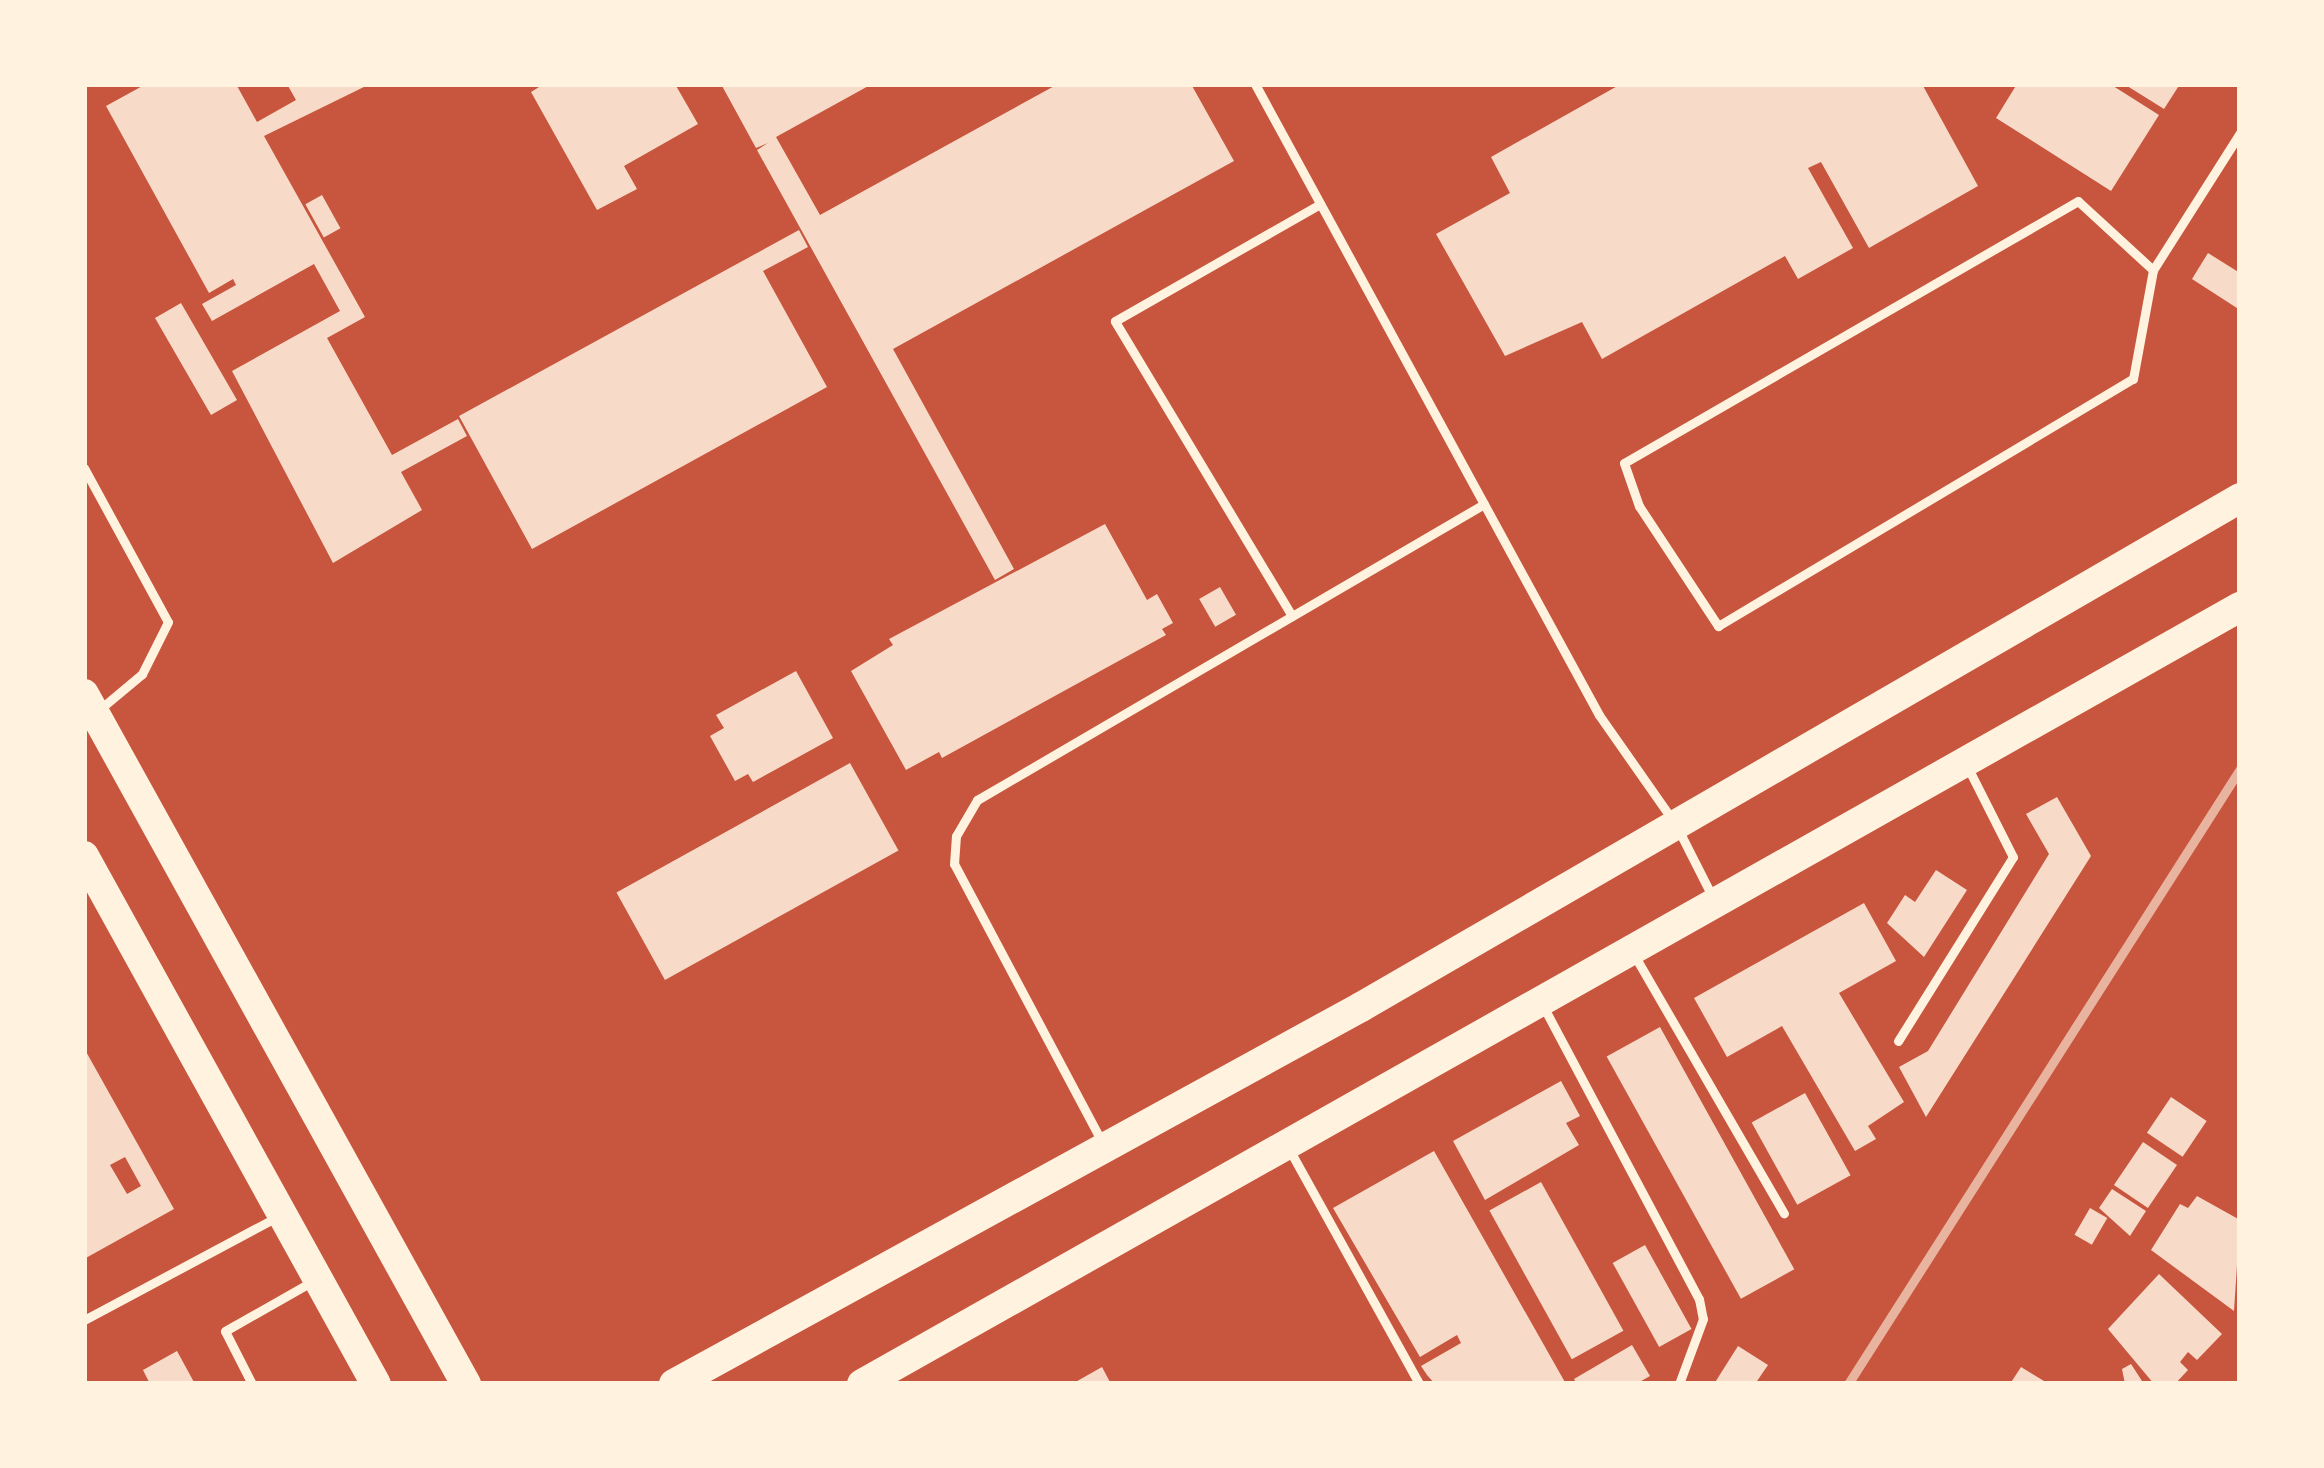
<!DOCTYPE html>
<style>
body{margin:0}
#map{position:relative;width:2324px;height:1468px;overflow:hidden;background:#c8553d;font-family:Barlow,sans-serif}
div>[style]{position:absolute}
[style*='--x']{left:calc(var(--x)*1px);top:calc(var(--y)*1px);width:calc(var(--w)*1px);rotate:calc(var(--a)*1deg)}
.building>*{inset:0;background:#f7dbc8;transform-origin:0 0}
.service>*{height:9px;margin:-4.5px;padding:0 4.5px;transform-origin:4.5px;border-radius:4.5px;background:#fff3e0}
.primary>*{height:30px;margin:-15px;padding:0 15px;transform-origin:15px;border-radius:15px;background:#fff3e0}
.rail>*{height:9px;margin:-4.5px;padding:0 4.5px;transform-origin:4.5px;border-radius:4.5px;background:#e9b49f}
span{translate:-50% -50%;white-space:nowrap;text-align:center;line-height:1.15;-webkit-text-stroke:9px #fff3e0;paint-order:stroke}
.frame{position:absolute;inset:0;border:87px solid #fff3e0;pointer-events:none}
</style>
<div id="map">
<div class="building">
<i style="clip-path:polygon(146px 84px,236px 84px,257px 122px,296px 100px,287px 84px,370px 84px,264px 136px,365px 317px,327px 338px,392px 455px,458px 419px,467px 436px,401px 472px,422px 510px,333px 563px,232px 371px,340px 311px,314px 264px,212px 321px,202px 304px,236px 285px,233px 279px,209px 293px,106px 106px)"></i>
<i style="clip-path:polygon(544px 84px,675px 84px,698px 124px,624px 166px,637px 189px,597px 210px,531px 92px)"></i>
<i style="clip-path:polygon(721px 84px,872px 84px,776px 137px,820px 215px,1058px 84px,1191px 84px,1234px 161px,893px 349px,1014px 569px,995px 580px,757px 150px,768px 143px,756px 148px)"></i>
<i style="clip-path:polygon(1621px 84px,1922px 84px,1978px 186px,1869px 248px,1821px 162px,1808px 168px,1853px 248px,1798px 279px,1785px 256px,1602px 359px,1582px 322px,1505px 356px,1436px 234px,1510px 193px,1491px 157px)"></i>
<i style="clip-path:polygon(2017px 84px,2110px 84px,2159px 115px,2111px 191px,1996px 118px)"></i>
<i style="clip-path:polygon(2124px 84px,2180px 84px,2164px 109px)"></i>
<i style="left:322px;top:195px;width:38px;height:19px;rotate:61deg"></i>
<i style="clip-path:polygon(799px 230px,808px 247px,763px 271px,827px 387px,532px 549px,459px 416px)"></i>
<i style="clip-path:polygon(2208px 253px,2240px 273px,2240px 310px,2192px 279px)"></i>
<i style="left:181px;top:303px;width:112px;height:30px;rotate:60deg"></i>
<i style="clip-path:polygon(1105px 524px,1147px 600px,1157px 594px,1173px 623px,1162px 629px,1166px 635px,942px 758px,939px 752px,906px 770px,851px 671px,893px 645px,889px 639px)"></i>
<i style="left:1220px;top:587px;width:32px;height:24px;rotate:60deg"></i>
<i style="clip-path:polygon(796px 671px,833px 738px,753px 782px,748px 774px,735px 781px,710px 736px,724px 728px,716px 715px)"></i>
<i style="left:850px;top:763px;width:100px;height:267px;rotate:61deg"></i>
<i style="clip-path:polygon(2057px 797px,2091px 856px,1926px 1117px,1899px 1067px,1928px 1051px,2049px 854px,2026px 814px)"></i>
<i style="clip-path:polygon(1936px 870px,1967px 890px,1924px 957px,1887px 923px,1905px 895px,1915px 902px)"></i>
<i style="clip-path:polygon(1864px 903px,1896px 961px,1839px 993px,1904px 1102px,1868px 1126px,1876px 1139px,1855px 1151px,1782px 1026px,1727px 1057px,1694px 998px)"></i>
<i style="left:1660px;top:1027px;width:277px;height:61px;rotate:61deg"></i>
<i style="clip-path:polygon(evenodd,84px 1048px,174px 1209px,84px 1259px,84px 1048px,125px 1157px,141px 1186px,127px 1194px,110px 1165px,125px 1157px)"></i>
<i style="clip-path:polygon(1561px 1081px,1580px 1116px,1566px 1123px,1579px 1145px,1485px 1200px,1453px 1141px)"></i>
<i style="left:1805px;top:1093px;width:94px;height:61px;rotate:61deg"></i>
<i style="left:2171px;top:1097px;width:43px;height:43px;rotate:34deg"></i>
<i style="left:2143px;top:1142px;width:41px;height:52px;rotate:34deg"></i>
<i style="clip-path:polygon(1434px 1151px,1566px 1384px,1435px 1384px,1427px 1375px,1421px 1366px,1461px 1343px,1457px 1335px,1420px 1357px,1333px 1208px)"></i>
<i style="left:1541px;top:1182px;width:170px;height:59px;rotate:61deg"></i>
<i style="clip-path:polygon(2112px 1189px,2146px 1211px,2130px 1236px,2099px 1208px)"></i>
<i style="clip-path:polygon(2197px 1196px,2240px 1220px,2234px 1311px,2151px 1250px,2180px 1204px,2188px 1208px)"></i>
<i style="left:2090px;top:1208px;width:20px;height:31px;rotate:30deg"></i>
<i style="left:1645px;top:1245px;width:96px;height:37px;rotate:61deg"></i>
<i style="clip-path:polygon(2159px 1274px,2222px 1334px,2197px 1360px,2188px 1352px,2180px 1362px,2188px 1370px,2175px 1384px,2154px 1384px,2108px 1329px)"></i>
<i style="clip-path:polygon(1632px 1345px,1650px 1376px,1636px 1384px,1577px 1384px,1574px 1379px)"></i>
<i style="clip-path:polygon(1738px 1346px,1768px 1365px,1755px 1384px,1714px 1384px)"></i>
<i style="clip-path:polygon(177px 1351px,195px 1384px,150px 1384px,143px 1370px)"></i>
<i style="clip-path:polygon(2131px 1364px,2144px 1384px,2125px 1384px,2122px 1369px)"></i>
<i style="clip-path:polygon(1102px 1367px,1111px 1384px,1072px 1384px)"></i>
<i style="clip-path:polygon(2021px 1367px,2049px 1384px,2010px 1384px)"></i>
</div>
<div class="service">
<i style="--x:1255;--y:84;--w:719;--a:61.4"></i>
<i style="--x:1599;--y:715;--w:134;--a:55"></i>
<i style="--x:1676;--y:825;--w:84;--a:63.1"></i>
<i style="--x:2153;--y:270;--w:102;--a:-137.4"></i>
<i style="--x:2078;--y:201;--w:524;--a:150.01"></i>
<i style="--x:1624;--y:463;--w:46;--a:70.8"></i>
<i style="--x:1639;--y:506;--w:144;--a:56.6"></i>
<i style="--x:1718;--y:626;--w:483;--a:-30.8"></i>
<i style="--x:2133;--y:379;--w:111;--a:-79.6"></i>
<i style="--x:2153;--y:270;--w:162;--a:-57.6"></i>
<i style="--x:84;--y:468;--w:175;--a:61.4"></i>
<i style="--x:168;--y:622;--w:58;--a:116.6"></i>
<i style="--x:142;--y:674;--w:56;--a:140.1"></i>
<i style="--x:1292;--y:616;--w:344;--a:-121"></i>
<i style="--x:1115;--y:321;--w:236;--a:-29.7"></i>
<i style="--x:1633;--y:953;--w:301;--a:59.9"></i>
<i style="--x:1542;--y:1004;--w:334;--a:62"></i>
<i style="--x:1699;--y:1299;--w:20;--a:79"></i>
<i style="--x:1703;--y:1319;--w:69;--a:110.3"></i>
<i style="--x:1898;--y:1041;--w:217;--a:-58"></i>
<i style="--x:2013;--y:857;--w:100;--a:-116.8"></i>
<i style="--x:1102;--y:1142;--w:315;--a:-118"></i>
<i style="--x:954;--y:864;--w:28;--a:-86"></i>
<i style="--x:956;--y:836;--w:42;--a:-59.7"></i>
<i style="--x:977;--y:800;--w:587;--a:-30.28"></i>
<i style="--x:1289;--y:1149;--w:269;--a:61"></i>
<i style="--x:84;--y:1320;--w:219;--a:-28.1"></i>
<i style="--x:252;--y:1384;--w:59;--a:-117"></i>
<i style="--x:225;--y:1331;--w:101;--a:-29.6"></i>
</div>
<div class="primary">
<i style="--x:84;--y:694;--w:789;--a:61.03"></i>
<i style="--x:84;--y:856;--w:603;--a:61.06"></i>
<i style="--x:674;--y:1384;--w:784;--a:-28.76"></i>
<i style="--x:1361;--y:1007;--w:1016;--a:-30.07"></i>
<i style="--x:862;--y:1384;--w:1582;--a:-29.42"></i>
</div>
<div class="rail">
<i style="--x:1848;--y:1384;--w:729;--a:-57.49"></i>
</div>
<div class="frame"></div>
</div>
